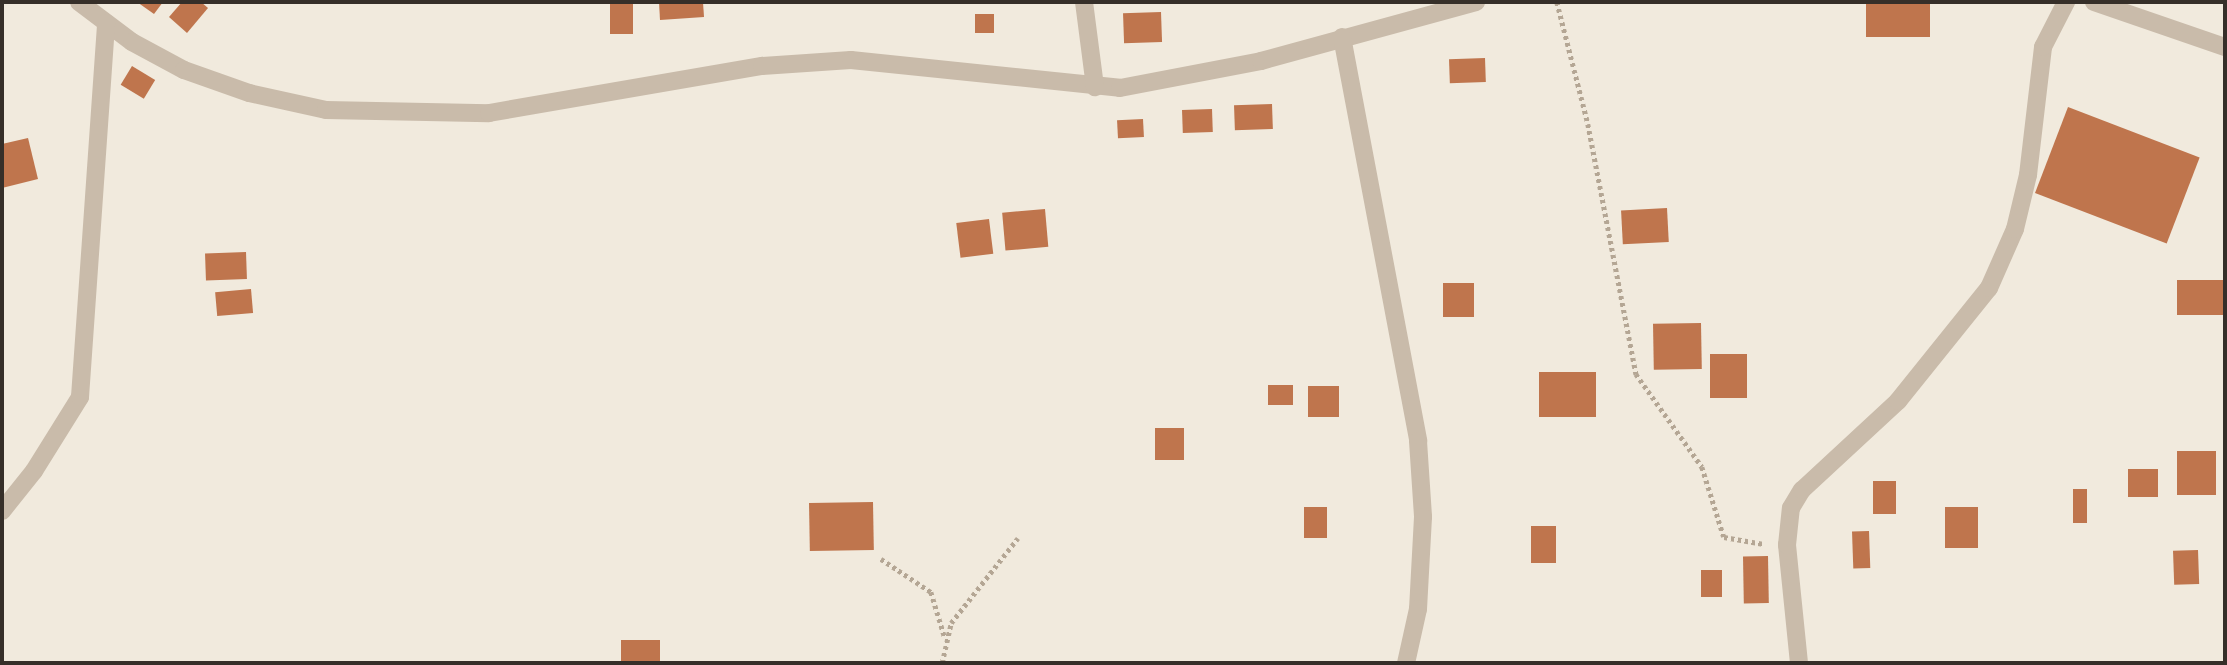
<!DOCTYPE html>
<style>
body{margin:0}
#map{position:relative;width:2227px;height:665px;overflow:hidden;background:#f1eadd;font-family:"Asap Condensed",sans-serif}
div>[style]{position:absolute}
[style*='--x']{left:calc(var(--x)*1px);top:calc(var(--y)*1px);width:calc(var(--w)*1px);rotate:calc(var(--a)*1deg)}
.building>*{inset:0;background:#bf754d;transform-origin:0 0}
.path>*{height:4.5px;margin-top:-2.25px;transform-origin:0;background:repeating-linear-gradient(90deg,#b4a694 0 3.5px,transparent 0 7px)}
.minor>*{height:18px;margin:-9px;padding:0 9px;transform-origin:9px;border-radius:9px;background:#c9bbaa}
span{translate:-50% -50%;white-space:nowrap;text-align:center;line-height:1.15;-webkit-text-stroke:5px #f9f4ea;paint-order:stroke}
.frame{position:absolute;inset:0;border:4px solid #362f29;pointer-events:none}
</style>
<div id="map">
<div class="building">
<i style="clip-path:polygon(137px 2px,163px 2px,154px 14px)"></i>
<i style="clip-path:polygon(182px 2px,201px 2px,208px 8px,187px 33px,169px 17px)"></i>
<i style="left:610px;top:2px;width:23px;height:32px"></i>
<i style="clip-path:polygon(659px 2px,703px 2px,704px 17px,660px 20px)"></i>
<i style="left:1866px;top:2px;width:64px;height:35px"></i>
<i style="left:1161px;top:12px;width:30px;height:38px;rotate:88deg"></i>
<i style="left:975px;top:14px;width:19px;height:19px"></i>
<i style="left:1485px;top:58px;width:24px;height:36px;rotate:88deg"></i>
<i style="left:132px;top:66px;width:27px;height:22px;rotate:31deg"></i>
<i style="left:1272px;top:104px;width:25px;height:38px;rotate:88deg"></i>
<i style="left:2068px;top:107px;width:141px;height:92px;rotate:21deg"></i>
<i style="left:1212px;top:109px;width:23px;height:30px;rotate:88deg"></i>
<i style="left:1143px;top:119px;width:18px;height:26px;rotate:87deg"></i>
<i style="clip-path:polygon(28px 138px,38px 179px,2px 188px,2px 144px)"></i>
<i style="left:1667px;top:208px;width:34px;height:46px;rotate:87deg"></i>
<i style="left:1045px;top:209px;width:38px;height:43px;rotate:85deg"></i>
<i style="left:989px;top:219px;width:35px;height:33px;rotate:83deg"></i>
<i style="left:246px;top:252px;width:27px;height:41px;rotate:88deg"></i>
<i style="left:2225px;top:280px;width:35px;height:48px;rotate:90deg"></i>
<i style="left:1443px;top:283px;width:31px;height:34px"></i>
<i style="left:251px;top:289px;width:24px;height:36px;rotate:85deg"></i>
<i style="left:1701px;top:323px;width:46px;height:48px;rotate:89deg"></i>
<i style="left:1710px;top:354px;width:37px;height:44px"></i>
<i style="left:1596px;top:372px;width:45px;height:57px;rotate:90deg"></i>
<i style="left:1268px;top:385px;width:25px;height:20px"></i>
<i style="left:1308px;top:386px;width:31px;height:31px"></i>
<i style="left:1184px;top:428px;width:32px;height:29px;rotate:90deg"></i>
<i style="left:2177px;top:451px;width:39px;height:44px"></i>
<i style="left:2128px;top:469px;width:30px;height:28px"></i>
<i style="left:1873px;top:481px;width:23px;height:33px"></i>
<i style="left:2073px;top:489px;width:14px;height:34px"></i>
<i style="left:873px;top:502px;width:48px;height:64px;rotate:89deg"></i>
<i style="left:1327px;top:507px;width:31px;height:23px;rotate:90deg"></i>
<i style="left:1945px;top:507px;width:33px;height:41px"></i>
<i style="left:1531px;top:526px;width:25px;height:37px"></i>
<i style="left:1869px;top:531px;width:37px;height:17px;rotate:88deg"></i>
<i style="left:2198px;top:550px;width:34px;height:25px;rotate:88deg"></i>
<i style="left:1768px;top:556px;width:47px;height:25px;rotate:89deg"></i>
<i style="left:1701px;top:570px;width:21px;height:27px"></i>
<i style="left:660px;top:640px;width:23px;height:39px;rotate:90deg"></i>
</div>
<div class="path">
<i style="--x:1557;--y:2;--w:126;--a:75.7"></i>
<i style="--x:1588;--y:124;--w:255;--a:79.1"></i>
<i style="--x:1636;--y:374;--w:114;--a:54.6"></i>
<i style="--x:1702;--y:467;--w:73;--a:72.6"></i>
<i style="--x:1724;--y:537;--w:39;--a:10"></i>
<i style="--x:881;--y:559;--w:60;--a:33.4"></i>
<i style="--x:931;--y:592;--w:48;--a:73.1"></i>
<i style="--x:942;--y:663;--w:41;--a:-77.3"></i>
<i style="--x:951;--y:623;--w:108;--a:-51.8"></i>
</div>
<div class="minor">
<i style="--x:79;--y:2;--w:66;--a:37"></i>
<i style="--x:132;--y:42;--w:59;--a:28.3"></i>
<i style="--x:184;--y:70;--w:69;--a:19.5"></i>
<i style="--x:249;--y:93;--w:79;--a:12.4"></i>
<i style="--x:326;--y:110;--w:163;--a:1.1"></i>
<i style="--x:489;--y:113;--w:277;--a:-9.8"></i>
<i style="--x:762;--y:66;--w:89;--a:-3.9"></i>
<i style="--x:851;--y:60;--w:270;--a:5.9"></i>
<i style="--x:1120;--y:88;--w:144;--a:-10.8"></i>
<i style="--x:1261;--y:61;--w:223;--a:-15.3"></i>
<i style="--x:1084;--y:2;--w:86;--a:82.6"></i>
<i style="--x:2094;--y:2;--w:139;--a:19"></i>
<i style="--x:1342;--y:37;--w:411;--a:79.3"></i>
<i style="--x:1418;--y:441;--w:76;--a:86.2"></i>
<i style="--x:1423;--y:517;--w:92;--a:93.1"></i>
<i style="--x:1418;--y:609;--w:55;--a:102.5"></i>
<i style="--x:2;--y:511;--w:51;--a:-51.3"></i>
<i style="--x:34;--y:471;--w:87;--a:-58.1"></i>
<i style="--x:80;--y:397;--w:375;--a:-86"></i>
<i style="--x:1799;--y:663;--w:119;--a:-95.8"></i>
<i style="--x:1787;--y:545;--w:37;--a:-84"></i>
<i style="--x:1791;--y:508;--w:21;--a:-59"></i>
<i style="--x:1802;--y:490;--w:131;--a:-42.8"></i>
<i style="--x:1898;--y:401;--w:145;--a:-51.2"></i>
<i style="--x:1989;--y:288;--w:64;--a:-66.2"></i>
<i style="--x:2015;--y:229;--w:56;--a:-76.5"></i>
<i style="--x:2028;--y:175;--w:129;--a:-83.3"></i>
<i style="--x:2043;--y:47;--w:51;--a:-62.9"></i>
</div>
<div class="frame"></div>
</div>
